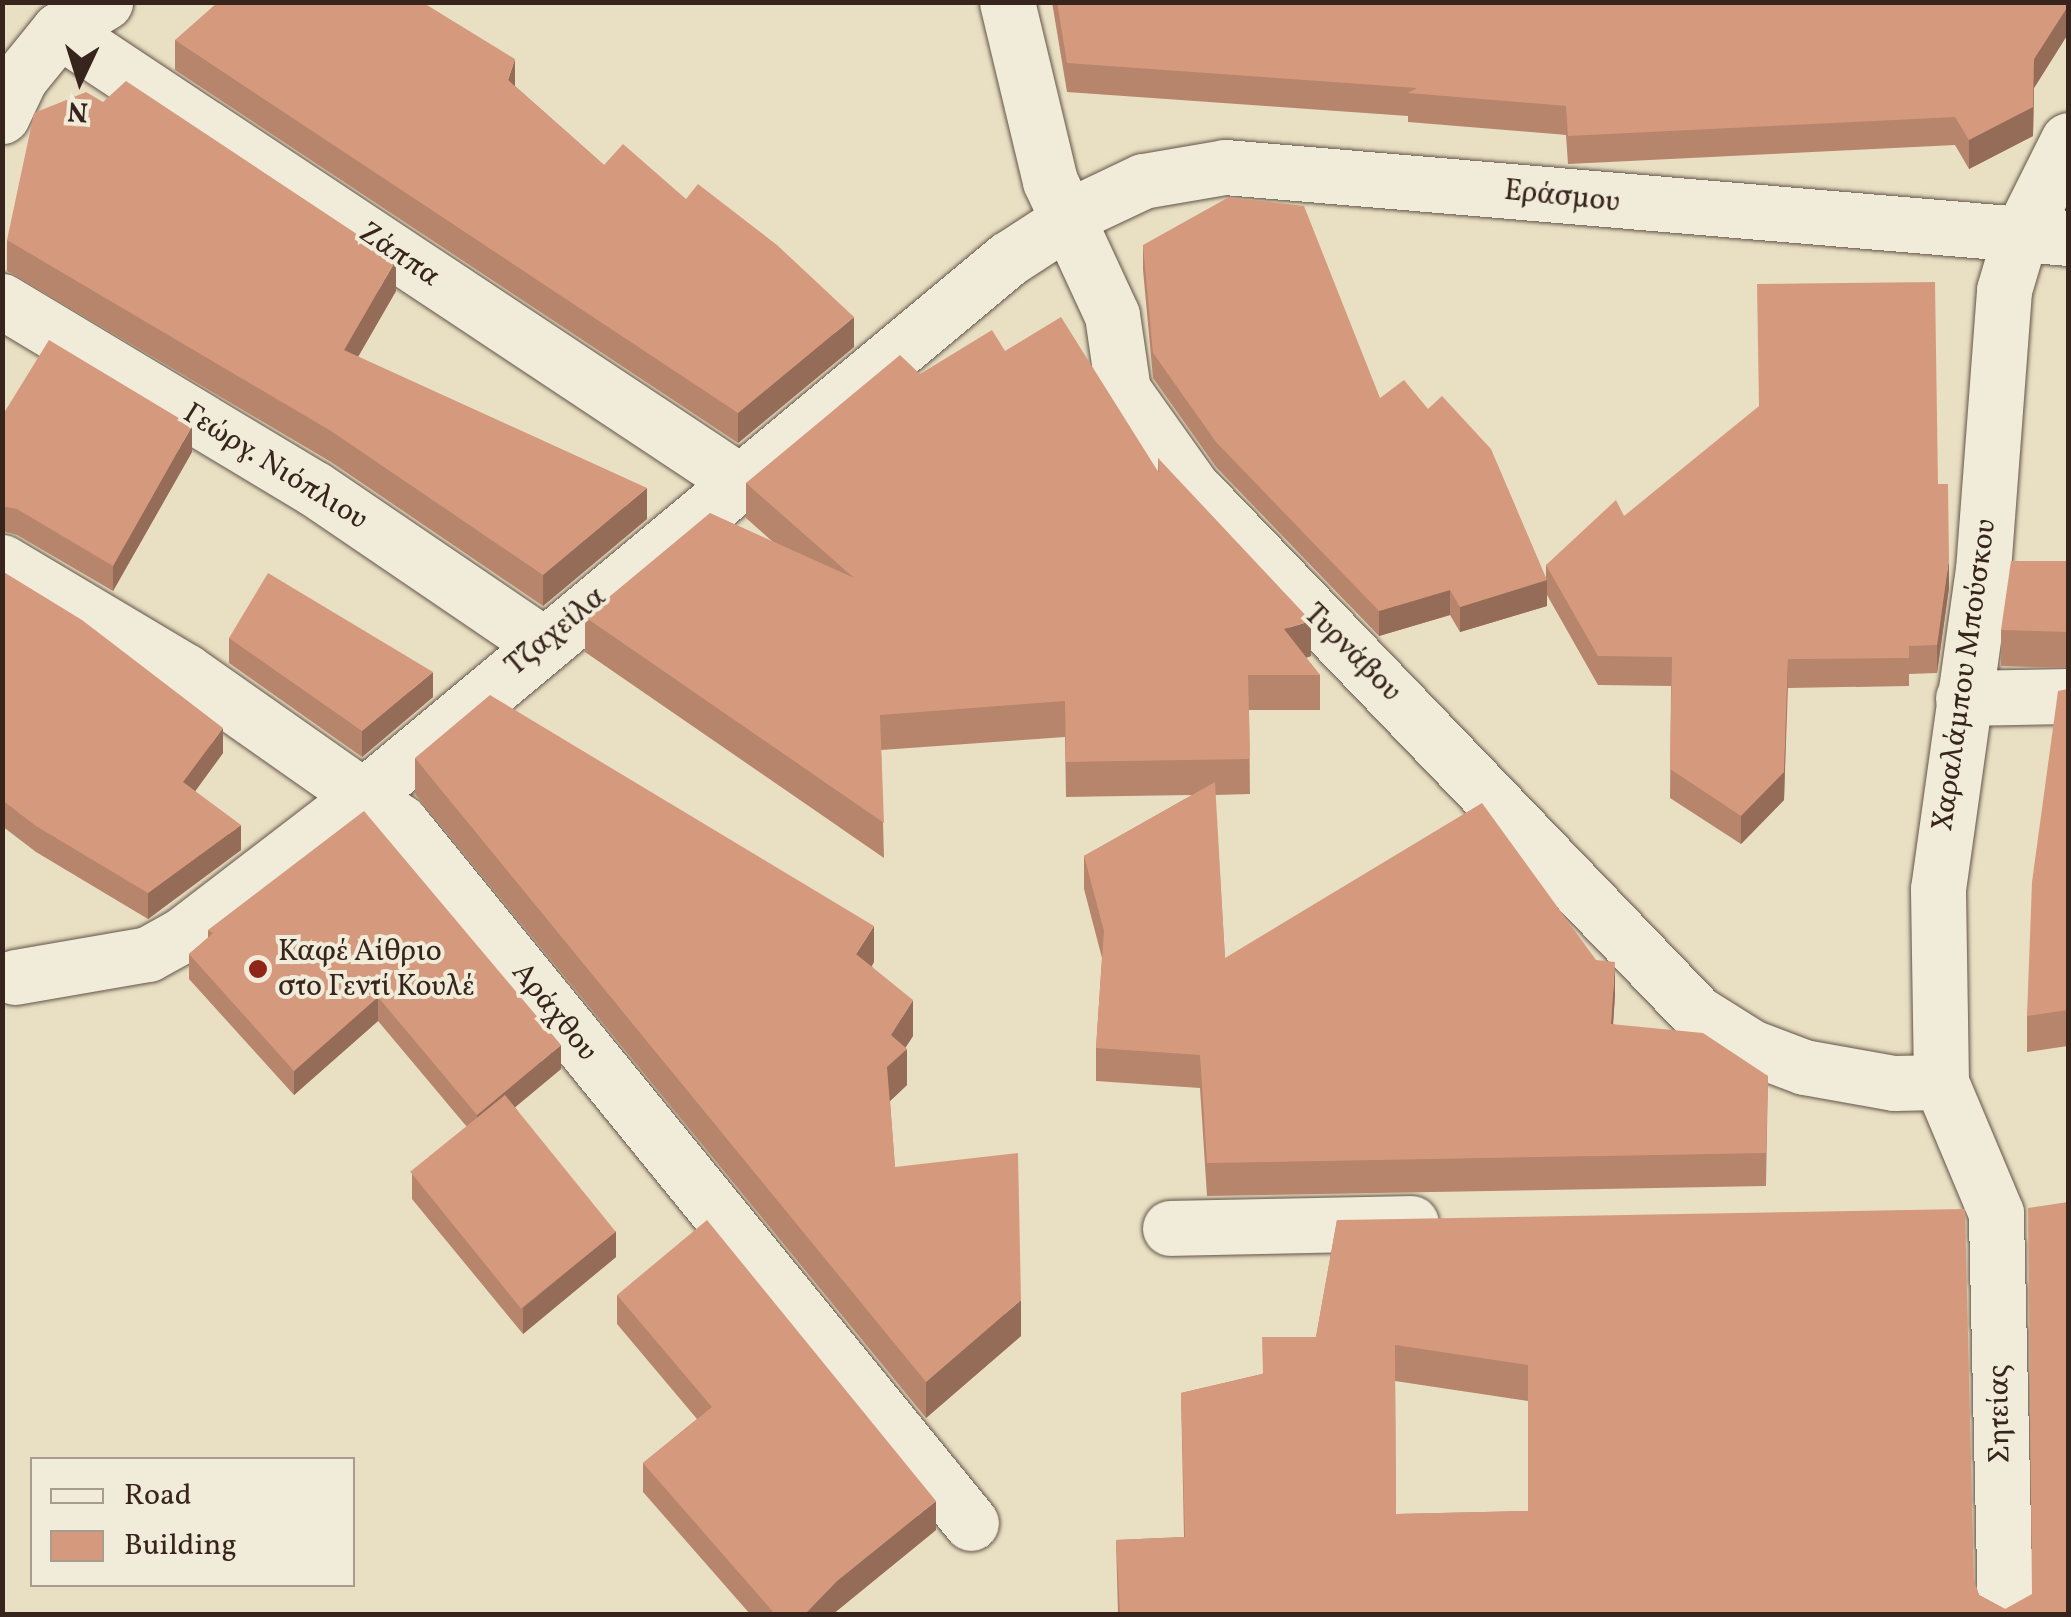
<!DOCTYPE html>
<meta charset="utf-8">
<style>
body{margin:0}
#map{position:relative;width:2071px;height:1617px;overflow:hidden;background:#e9e0c4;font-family:Vollkorn,serif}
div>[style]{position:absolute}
.roads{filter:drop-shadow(0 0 2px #645447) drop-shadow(0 0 2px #645447)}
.minor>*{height:55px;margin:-27.5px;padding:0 27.5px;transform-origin:27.5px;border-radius:27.5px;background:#f1ebd9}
.wall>*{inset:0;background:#b7846c}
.shaded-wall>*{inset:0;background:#956c58}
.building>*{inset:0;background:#d59a7e;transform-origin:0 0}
.dots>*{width:28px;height:28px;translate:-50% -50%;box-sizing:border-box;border:5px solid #f1ebd9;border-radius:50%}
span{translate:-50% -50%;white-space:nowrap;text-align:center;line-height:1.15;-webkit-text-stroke:8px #f1ebd9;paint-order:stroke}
.street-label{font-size:30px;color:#37251d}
.poi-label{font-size:30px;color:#37251d}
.left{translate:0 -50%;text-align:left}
.frame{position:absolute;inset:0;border:5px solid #37251d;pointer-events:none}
.legend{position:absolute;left:30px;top:1457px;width:325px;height:130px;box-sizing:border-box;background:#f1ebd9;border:2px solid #a79c8e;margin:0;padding:12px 18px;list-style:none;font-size:30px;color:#37251d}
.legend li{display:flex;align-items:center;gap:20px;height:50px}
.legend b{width:50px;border:2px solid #a79c8e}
.north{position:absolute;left:30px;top:30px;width:100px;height:100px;-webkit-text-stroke:8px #f1ebd9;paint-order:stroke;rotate:184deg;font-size:28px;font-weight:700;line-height:40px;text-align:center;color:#37251d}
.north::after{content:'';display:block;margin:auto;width:35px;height:45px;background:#37251d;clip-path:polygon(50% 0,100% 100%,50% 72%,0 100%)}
</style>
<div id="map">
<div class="roads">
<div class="minor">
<div style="left:1007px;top:2px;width:184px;rotate:76.5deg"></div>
<div style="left:1050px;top:181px;width:148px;rotate:65.2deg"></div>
<div style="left:1112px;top:315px;width:76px;rotate:81.7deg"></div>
<div style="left:1123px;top:390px;width:119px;rotate:54.6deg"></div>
<div style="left:1192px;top:487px;width:729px;rotate:46.17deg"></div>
<div style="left:1697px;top:1013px;width:64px;rotate:32.2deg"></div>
<div style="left:1751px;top:1047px;width:57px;rotate:20.7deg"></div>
<div style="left:1804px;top:1067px;width:91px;rotate:10.1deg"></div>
<div style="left:1894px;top:1083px;width:47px;rotate:-1.2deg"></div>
<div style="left:59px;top:30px;width:816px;rotate:33.55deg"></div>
<div style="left:2px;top:116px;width:42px;rotate:-64.7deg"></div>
<div style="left:20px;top:78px;width:62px;rotate:-50.9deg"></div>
<div style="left:59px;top:30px;width:54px;rotate:-31.3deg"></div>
<div style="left:2px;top:301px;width:365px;rotate:31deg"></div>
<div style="left:315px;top:489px;width:274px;rotate:34.2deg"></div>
<div style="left:2px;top:562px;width:213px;rotate:30.8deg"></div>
<div style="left:185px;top:671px;width:263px;rotate:35.1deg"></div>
<div style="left:400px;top:822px;width:904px;rotate:50.84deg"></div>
<div style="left:1963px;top:698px;width:105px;rotate:-1.1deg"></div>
<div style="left:15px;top:977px;width:135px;rotate:-9.8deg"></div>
<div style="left:148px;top:954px;width:38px;rotate:-29deg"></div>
<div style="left:181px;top:936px;width:233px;rotate:-37.5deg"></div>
<div style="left:366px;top:794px;width:836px;rotate:-39.81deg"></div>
<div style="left:1008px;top:259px;width:95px;rotate:-33deg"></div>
<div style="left:1088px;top:207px;width:61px;rotate:-25.3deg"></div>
<div style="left:1143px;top:181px;width:83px;rotate:-9.7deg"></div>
<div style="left:1225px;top:167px;width:846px;rotate:4.81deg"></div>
<div style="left:1170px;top:1228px;width:241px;rotate:-1.2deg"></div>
<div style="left:2005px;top:1614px;width:401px;rotate:-91.3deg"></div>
<div style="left:1996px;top:1213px;width:142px;rotate:-112.8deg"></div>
<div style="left:1941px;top:1082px;width:193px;rotate:-90.9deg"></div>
<div style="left:1938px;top:889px;width:322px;rotate:-82deg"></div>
<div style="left:1983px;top:570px;width:281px;rotate:-85.7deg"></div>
<div style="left:2004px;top:290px;width:56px;rotate:-73.5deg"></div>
<div style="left:2020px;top:236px;width:107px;rotate:-63.4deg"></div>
</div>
</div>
<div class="wall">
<div style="clip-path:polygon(1052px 2px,2068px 2px,2068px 34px,2034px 88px,2033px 136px,1969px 169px,1955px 145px,1568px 164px,1566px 135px,1408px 122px,1408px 116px,1067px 92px)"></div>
<div style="clip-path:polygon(175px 40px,515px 86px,604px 165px,854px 347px,738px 443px,175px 70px)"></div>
<div style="clip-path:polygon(7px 240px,396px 291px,358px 357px,647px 519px,543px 606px,331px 462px,7px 271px)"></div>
<div style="clip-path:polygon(1143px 245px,1546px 578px,1546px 565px,1624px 516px,1938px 484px,1949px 588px,1937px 673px,1909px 674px,1909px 686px,1788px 688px,1784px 800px,1741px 844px,1670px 798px,1671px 686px,1598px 685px,1547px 595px,1547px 606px,1460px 632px,1450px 615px,1379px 636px,1216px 467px,1153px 378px,1143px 270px)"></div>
<div style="clip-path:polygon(1005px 351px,1158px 472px,1158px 458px,1311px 656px,1306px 658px,1320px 675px,1320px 710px,1249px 710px,1250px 794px,1215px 795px,1225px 958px,1615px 995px,1613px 1024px,1768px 1076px,1766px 1186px,1207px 1196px,1200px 1088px,1096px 1081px,1096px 1048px,1102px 958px,1084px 889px,1084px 856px,1192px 795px,1066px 797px,1065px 737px,881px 750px,884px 858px,585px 652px,585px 617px,773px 542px,746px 518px,746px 483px,920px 374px)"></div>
<div style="clip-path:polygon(2px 416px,192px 452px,113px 591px,17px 535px,2px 531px)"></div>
<div style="clip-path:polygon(2068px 561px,2068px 668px,2001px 666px,2001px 630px)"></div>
<div style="clip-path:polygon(2px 571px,223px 753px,195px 791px,241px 850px,148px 919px,36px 852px,2px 826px)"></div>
<div style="clip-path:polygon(229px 638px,433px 697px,362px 757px,229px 663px)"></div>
<div style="clip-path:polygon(2068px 689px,2068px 1046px,2027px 1052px,2027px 1016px)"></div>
<div style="clip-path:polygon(415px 758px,874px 962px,872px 966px,913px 1036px,905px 1048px,907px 1085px,890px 1101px,895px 1167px,1021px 1336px,926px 1418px,415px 794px)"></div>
<div style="clip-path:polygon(208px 930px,561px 1069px,515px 1107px,616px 1257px,523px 1334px,412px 1199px,412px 1174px,467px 1127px,378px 1021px,294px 1095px,189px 979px,189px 954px,208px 938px)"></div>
<div style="clip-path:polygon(evenodd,1337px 1220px,1974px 1580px,1979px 1595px,2005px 1609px,2068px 1614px,1118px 1614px,1116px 1540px,1184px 1537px,1181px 1393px,1262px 1374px,1316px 1337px,1337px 1220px,1395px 1381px,1528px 1401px,1528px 1511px,1396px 1514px,1395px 1381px)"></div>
<div style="clip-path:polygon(617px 1295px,936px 1530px,833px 1614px,750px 1614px,643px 1492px,643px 1463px,697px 1419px,617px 1324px)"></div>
</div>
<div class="shaded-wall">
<div style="clip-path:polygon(2068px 6px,2068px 34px,2034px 88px,2033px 136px,1969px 169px,1969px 140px,2034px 59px)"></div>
<div style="clip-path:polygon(515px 59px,515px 89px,508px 80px)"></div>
<div style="clip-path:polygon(396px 260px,396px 291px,344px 381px,344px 350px)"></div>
<div style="clip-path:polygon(854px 317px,854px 347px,738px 443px,738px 413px)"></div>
<div style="clip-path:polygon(192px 426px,192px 452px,113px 591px,113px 566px)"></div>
<div style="clip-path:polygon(647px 488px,647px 519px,543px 606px,543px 575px)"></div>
<div style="clip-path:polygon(1949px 559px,1949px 588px,1937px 673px,1937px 645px)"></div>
<div style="clip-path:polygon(1547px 580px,1547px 606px,1460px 632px,1460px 607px)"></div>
<div style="clip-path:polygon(1450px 590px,1450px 615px,1379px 636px,1379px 611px)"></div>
<div style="clip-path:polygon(1311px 621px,1311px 656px,1284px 665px,1284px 629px)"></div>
<div style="clip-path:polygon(1788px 659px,1784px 800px,1741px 844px,1741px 816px)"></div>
<div style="clip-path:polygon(433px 672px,433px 697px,362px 757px,362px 731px)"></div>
<div style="clip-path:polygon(223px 728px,223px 753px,183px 808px,183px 782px)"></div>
<div style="clip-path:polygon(241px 825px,241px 850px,148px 919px,148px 893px)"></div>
<div style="clip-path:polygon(874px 926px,874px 962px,856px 990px,856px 954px)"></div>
<div style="clip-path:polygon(1615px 962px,1615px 995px,1611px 1056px,1611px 1024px)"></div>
<div style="clip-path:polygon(378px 997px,378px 1021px,294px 1095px,294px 1071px)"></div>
<div style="clip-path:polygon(913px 1000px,913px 1036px,902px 1053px,907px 1049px,907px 1085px,887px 1104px,887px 1067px,891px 1035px)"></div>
<div style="clip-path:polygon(561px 1045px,561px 1069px,477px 1139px,477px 1115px)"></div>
<div style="clip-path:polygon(616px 1231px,616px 1257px,523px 1334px,523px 1308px)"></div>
<div style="clip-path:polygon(1021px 1300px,1021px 1336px,926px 1418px,926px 1382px)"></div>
<div style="clip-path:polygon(936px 1501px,936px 1530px,833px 1614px,805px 1614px,837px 1581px)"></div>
</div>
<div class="building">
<div style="clip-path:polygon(218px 2px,422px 2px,515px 59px,508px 80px,604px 165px,623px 144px,686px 199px,698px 184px,777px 245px,854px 317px,738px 413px,175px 40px)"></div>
<div style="clip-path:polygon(1057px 2px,2068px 2px,2068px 6px,2034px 59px,2033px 107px,1969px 140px,1955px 117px,1568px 136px,1566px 106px,1408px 93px,1417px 88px,1067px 63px)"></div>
<div style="clip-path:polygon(126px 81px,396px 260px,344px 350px,647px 488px,543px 575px,331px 431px,7px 240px,34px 113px,86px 92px,103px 102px)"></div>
<div style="clip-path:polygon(1229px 197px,1304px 206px,1380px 398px,1404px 380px,1428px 409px,1442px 396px,1491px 449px,1547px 580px,1460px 607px,1450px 590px,1379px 611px,1216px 442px,1153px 353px,1143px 245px)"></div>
<div style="clip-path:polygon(1935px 282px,1938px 484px,1948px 484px,1949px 559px,1937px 645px,1909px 646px,1909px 658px,1788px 659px,1784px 772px,1741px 816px,1670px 769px,1672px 657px,1598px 656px,1546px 565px,1616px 500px,1624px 516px,1759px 406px,1757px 284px)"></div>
<div style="clip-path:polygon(1061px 317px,1159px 473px,1158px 458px,1311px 621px,1284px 629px,1320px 675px,1248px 675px,1250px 759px,1066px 762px,1065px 701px,880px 715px,884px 823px,585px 617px,710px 513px,854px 578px,746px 483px,900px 355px,920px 374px,992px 330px,1005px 351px)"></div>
<div style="clip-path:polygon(49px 340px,192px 426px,113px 566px,17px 509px,2px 506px,2px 416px)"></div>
<div style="clip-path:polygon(2011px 561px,2068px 561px,2068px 632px,2001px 630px)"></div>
<div style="clip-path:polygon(2px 571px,82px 620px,223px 728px,183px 782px,241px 825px,148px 893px,36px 826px,2px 800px)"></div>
<div style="clip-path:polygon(268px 573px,433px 672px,362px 731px,229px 638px)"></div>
<div style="clip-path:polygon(2068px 689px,2068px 1010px,2027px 1016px,2032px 882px,2058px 691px)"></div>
<div style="clip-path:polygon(490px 695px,874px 926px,856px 954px,913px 1000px,891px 1035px,907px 1049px,887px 1067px,895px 1167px,1018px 1153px,1021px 1300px,926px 1382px,415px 758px)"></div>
<div style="clip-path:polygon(1215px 782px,1225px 958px,1482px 803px,1596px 960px,1615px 962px,1611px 1024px,1703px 1033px,1768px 1076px,1766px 1153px,1207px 1163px,1200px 1055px,1096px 1048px,1104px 931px,1084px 856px)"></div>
<div style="clip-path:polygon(364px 811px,561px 1045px,477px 1115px,378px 997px,294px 1071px,189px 954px,213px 933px,208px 930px)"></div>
<div style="left:505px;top:1095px;width:176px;height:122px;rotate:51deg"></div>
<div style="clip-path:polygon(evenodd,2068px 1202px,2068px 1614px,1120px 1614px,1116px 1540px,1185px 1537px,1181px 1393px,1263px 1374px,1262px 1337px,1316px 1337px,1337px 1220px,1965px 1209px,1974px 1580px,1979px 1595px,2005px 1609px,2032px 1594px,2028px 1208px,2068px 1202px,1395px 1345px,1528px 1365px,1528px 1511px,1396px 1514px,1395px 1345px)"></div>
<div style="clip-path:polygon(707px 1220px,936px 1501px,837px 1581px,805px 1614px,775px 1614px,643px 1463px,712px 1407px,617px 1295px)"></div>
</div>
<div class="dots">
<div style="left:258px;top:969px;background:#8f2418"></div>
</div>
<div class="street-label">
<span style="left:1562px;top:197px;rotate:6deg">Εράσμου</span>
<span style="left:399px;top:255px;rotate:34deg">Ζάππα</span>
<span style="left:275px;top:467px;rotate:32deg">Γεώργ. Νιόπλιου</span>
<span style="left:556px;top:632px;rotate:-40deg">Τζαχείλα</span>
<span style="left:1352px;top:653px;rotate:45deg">Τυρνάβου</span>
<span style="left:1965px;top:675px;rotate:-82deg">Χαραλάμπου Μπούσκου</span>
<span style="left:554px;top:1012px;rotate:51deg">Αράχθου</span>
<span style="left:2000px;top:1414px;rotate:-91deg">Σητείας</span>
</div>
<div class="poi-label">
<span class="left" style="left:278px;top:969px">Καφέ Αίθριο<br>στο Γεντί Κουλέ</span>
</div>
<div class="frame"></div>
<ul class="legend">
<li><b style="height:12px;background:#f1ebd9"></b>Road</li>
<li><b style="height:28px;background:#d59a7e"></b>Building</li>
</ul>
<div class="north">N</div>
</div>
